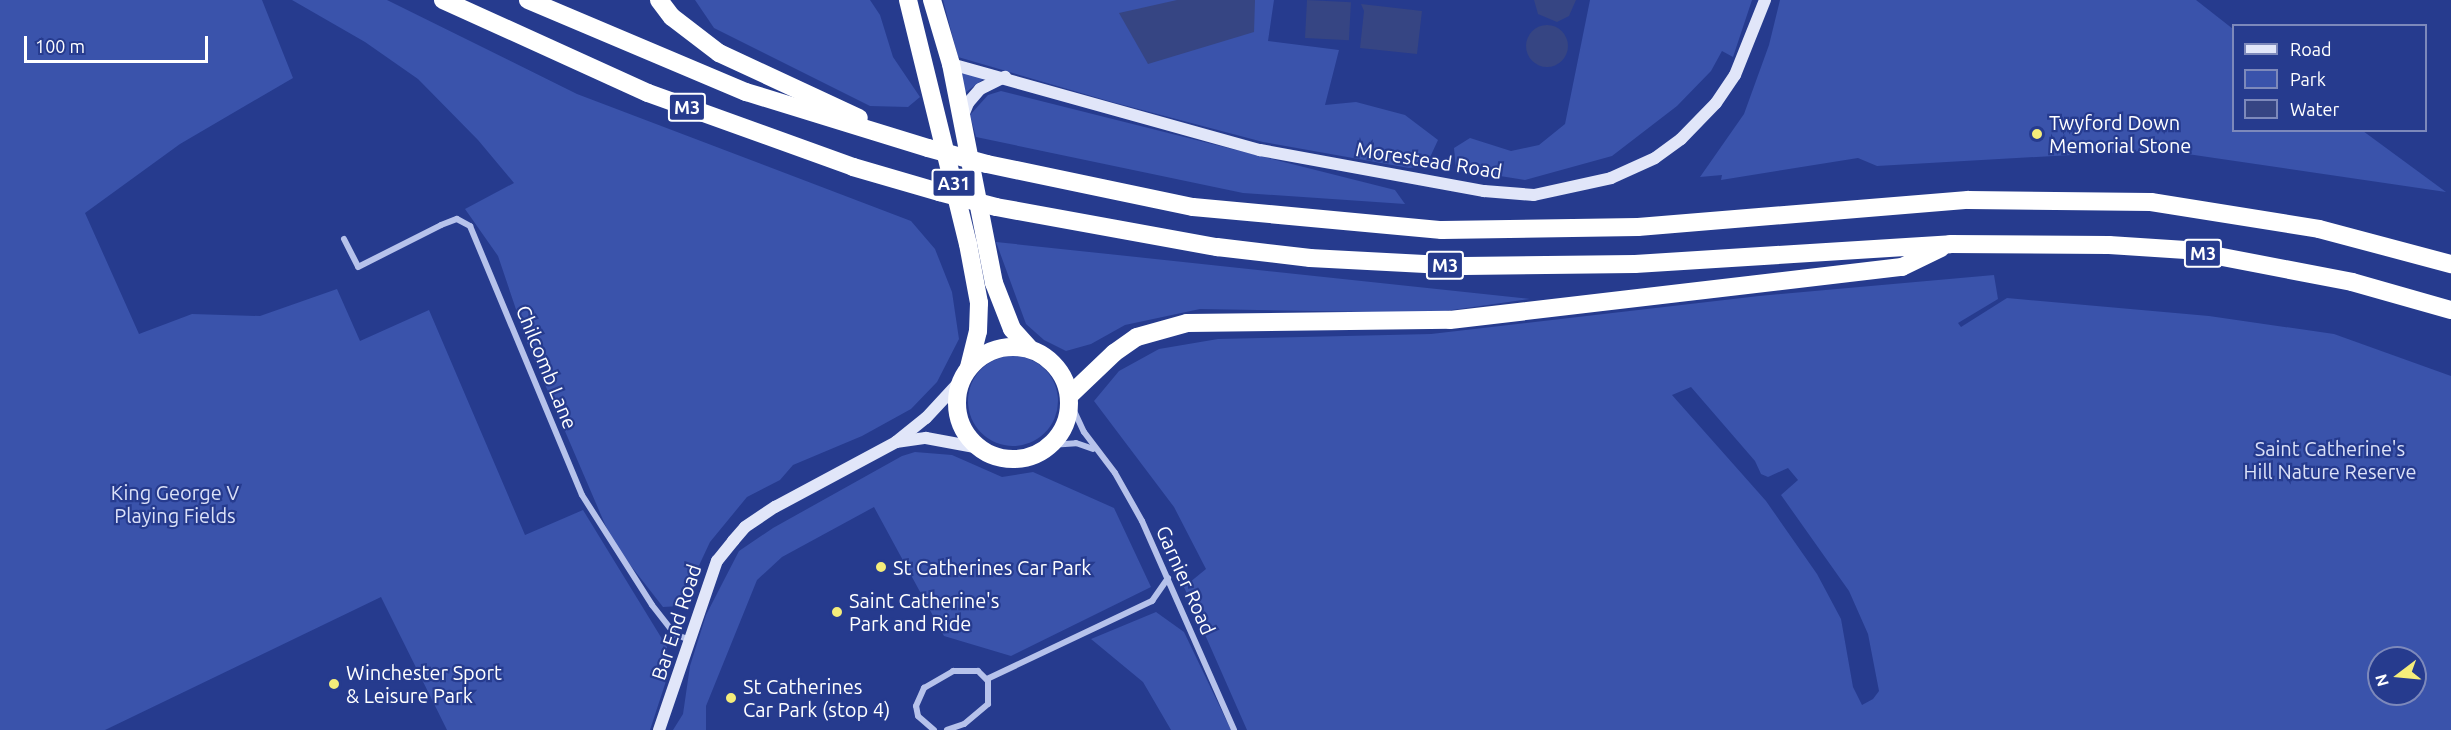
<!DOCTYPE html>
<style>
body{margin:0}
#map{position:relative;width:2451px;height:730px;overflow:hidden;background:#263b8e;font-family:Ubuntu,sans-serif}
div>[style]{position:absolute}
.green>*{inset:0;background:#3a53ab}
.round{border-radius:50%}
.water>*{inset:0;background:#364583;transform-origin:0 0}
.street>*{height:6px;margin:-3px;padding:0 3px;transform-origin:3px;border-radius:3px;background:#b6c2eb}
.secondary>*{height:12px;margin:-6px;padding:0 6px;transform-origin:6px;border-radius:6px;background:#e1e6f9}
.highway>*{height:18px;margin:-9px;padding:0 9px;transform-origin:9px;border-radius:9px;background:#fff}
.highway>.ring{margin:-9px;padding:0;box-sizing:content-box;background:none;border:18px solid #fff;border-radius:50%}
.highway-bridge>*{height:18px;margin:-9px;padding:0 9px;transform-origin:9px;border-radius:9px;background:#fff}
.dots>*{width:16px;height:16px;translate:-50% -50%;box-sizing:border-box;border:3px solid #263b8e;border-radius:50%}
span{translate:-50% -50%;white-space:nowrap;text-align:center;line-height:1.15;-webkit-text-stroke:4.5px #263b8e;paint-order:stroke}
.shield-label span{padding:2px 4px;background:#263b8e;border:2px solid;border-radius:4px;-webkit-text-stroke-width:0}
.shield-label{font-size:18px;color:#fff;font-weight:700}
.poi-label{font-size:20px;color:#fff}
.left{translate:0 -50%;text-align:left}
.street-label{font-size:20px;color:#fff}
.park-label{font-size:20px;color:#dbe1f8}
.legend{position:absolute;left:2232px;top:24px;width:195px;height:108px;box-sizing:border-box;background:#263b8e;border:2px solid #7d89bb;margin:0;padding:8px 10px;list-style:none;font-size:18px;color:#fff}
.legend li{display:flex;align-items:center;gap:12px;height:30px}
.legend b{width:30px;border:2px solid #7d89bb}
.north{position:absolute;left:2367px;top:646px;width:60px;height:60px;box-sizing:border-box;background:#263b8e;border:2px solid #7d89bb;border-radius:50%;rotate:254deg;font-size:16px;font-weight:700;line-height:24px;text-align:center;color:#fff}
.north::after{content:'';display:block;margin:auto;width:21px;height:27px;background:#f5ed7a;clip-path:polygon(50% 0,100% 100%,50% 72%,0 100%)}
.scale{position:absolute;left:24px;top:36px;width:184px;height:27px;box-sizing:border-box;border:3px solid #fff;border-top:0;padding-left:8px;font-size:18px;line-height:21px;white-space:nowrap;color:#fff;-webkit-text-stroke:4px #263b8e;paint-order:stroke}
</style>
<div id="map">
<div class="green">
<div style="clip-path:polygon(0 0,262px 0,293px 78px,180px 144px,85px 213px,139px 334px,192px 314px,260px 316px,337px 289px,360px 341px,429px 310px,525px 535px,583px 510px,667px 647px,668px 675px,650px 730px,447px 730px,381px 597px,105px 730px,0 730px)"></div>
<div style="clip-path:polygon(292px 0,387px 0,577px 94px,911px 221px,935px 249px,952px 292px,959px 339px,937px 382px,911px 409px,862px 436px,793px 465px,780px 480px,747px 497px,710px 542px,680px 606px,663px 607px,613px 543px,528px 345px,498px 256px,465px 209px,514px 183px,478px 140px,418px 79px,365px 42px)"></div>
<div style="clip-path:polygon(695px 0,870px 0,880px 15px,893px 57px,920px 97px,908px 107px,870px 106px,714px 28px)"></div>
<div style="clip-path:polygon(943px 0,1274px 0,1268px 41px,1339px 50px,1325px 105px,1356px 102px,1405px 115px,1438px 140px,1426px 166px,1409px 168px,1263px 142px,1112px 102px,958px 57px)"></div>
<div style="clip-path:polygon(1590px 0,1752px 0,1733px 57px,1722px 51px,1711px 71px,1677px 106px,1612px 156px,1525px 180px,1456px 169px,1454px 148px,1470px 138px,1511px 151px,1539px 145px,1565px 124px)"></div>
<div style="clip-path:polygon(1780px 0,2196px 0,2233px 29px,2234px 130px,2363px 131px,2446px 192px,2160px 150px,1877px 166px,1858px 158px,1721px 180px,1722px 175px,1700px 177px,1744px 114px,1769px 45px)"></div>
<div style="clip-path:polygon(959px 71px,986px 77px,965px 93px)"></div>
<div style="clip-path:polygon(1001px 91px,1395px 190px,1405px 204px,1243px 193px,976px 137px,970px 115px,988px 95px)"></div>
<div style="clip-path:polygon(996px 242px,1530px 299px,1431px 313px,1200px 309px,1125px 325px,1091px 344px,1066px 351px,1044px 340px,1026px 324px)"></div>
<div style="clip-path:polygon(evenodd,1994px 275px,1998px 299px,1958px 323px,1961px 327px,2007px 298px,2209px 316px,2334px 334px,2451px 376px,2451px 730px,1247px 730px,1184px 587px,1206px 569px,1174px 507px,1094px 401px,1119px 371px,1159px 349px,1218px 339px,1431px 334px,1759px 296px,1994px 275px,1691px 387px,1755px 461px,1761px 474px,1768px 477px,1788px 468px,1798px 480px,1781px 495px,1849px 591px,1868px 634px,1879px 691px,1873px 699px,1862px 705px,1853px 687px,1841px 619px,1817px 574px,1766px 501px,1672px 395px,1691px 387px,1994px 275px,2379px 658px,2415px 658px,2415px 694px,2379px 694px,2379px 658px)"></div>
<div class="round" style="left:968px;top:356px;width:90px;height:90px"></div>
<div style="clip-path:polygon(915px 452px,952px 455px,1002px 477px,1033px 472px,1114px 508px,1151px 587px,1011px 656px,944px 636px,874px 507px,782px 557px,757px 580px,706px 706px,706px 730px,673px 730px,683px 714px,690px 666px,706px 615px,739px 551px,773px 528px,902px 456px)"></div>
<div style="clip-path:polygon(1156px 612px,1184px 632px,1231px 730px,1171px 730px,1143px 682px,1091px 639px)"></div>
</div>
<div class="water">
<div style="clip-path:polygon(1177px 0,1255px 0,1254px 32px,1148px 64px,1119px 13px)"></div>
<div style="left:1307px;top:0;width:44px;height:38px;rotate:3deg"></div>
<div style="clip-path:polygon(1534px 0,1576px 0,1569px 16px,1557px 22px,1538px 14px)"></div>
<div style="clip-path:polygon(1361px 4px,1422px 11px,1417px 54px,1360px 48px,1364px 11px)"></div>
<div class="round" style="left:1526px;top:25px;width:42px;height:42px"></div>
</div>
<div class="street">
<div style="left:344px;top:239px;width:31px;rotate:63deg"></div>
<div style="left:358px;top:267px;width:93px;rotate:-26.8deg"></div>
<div style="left:441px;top:225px;width:17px;rotate:-21deg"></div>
<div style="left:457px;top:219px;width:15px;rotate:28deg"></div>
<div style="left:470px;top:226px;width:291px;rotate:67.4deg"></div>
<div style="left:582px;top:495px;width:130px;rotate:57.5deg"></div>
<div style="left:652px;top:605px;width:37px;rotate:52deg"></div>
<div style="left:675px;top:634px;width:15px;rotate:23deg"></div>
<div style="left:1069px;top:400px;width:35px;rotate:65deg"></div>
<div style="left:1084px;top:432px;width:51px;rotate:52.9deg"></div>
<div style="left:1115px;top:473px;width:55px;rotate:60.6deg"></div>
<div style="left:1142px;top:521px;width:228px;rotate:66.2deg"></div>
<div style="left:1050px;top:445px;width:26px;rotate:-4deg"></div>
<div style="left:1076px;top:443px;width:18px;rotate:19deg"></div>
<div style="left:987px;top:679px;width:183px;rotate:-25.3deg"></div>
<div style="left:1152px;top:601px;width:28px;rotate:-55deg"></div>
<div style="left:934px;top:730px;width:21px;rotate:-139deg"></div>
<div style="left:918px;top:716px;width:10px;rotate:-101deg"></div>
<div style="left:916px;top:706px;width:20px;rotate:-66deg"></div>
<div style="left:924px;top:688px;width:34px;rotate:-30deg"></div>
<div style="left:953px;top:671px;width:25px"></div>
<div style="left:978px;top:671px;width:14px;rotate:45deg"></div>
<div style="left:988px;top:681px;width:23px;rotate:90deg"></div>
<div style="left:988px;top:704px;width:31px;rotate:140deg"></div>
<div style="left:964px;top:724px;width:18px;rotate:161deg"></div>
</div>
<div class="secondary">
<div style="left:951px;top:64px;width:321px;rotate:15.6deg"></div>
<div style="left:1260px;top:150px;width:228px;rotate:10.4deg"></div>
<div style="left:1484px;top:191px;width:50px;rotate:4.6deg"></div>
<div style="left:1534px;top:195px;width:79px;rotate:-12.4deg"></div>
<div style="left:1611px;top:178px;width:48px;rotate:-24.4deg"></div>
<div style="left:1655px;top:158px;width:32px;rotate:-36deg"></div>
<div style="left:1681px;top:139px;width:50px;rotate:-45.8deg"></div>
<div style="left:1716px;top:103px;width:34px;rotate:-56deg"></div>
<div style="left:1735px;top:75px;width:81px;rotate:-68.2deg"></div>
<div style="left:962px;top:118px;width:16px;rotate:-68deg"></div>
<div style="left:968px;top:103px;width:18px;rotate:-49deg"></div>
<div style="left:980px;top:89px;width:28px;rotate:-26deg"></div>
<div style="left:896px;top:442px;width:30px;rotate:-8deg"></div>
<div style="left:926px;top:438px;width:55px;rotate:10.5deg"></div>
<div style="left:659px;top:730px;width:179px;rotate:-71.1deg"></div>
<div style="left:717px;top:561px;width:26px;rotate:-51deg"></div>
<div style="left:733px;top:541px;width:18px;rotate:-49deg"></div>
<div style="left:745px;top:527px;width:36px;rotate:-34deg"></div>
<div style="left:775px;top:507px;width:137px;rotate:-28.2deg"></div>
<div style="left:896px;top:442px;width:38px;rotate:-39deg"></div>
<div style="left:926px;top:418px;width:54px;rotate:-47.2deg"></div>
</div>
<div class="highway">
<div style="left:443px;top:0;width:225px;rotate:24.4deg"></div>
<div style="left:648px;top:93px;width:218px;rotate:19.8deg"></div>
<div style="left:853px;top:167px;width:90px;rotate:16.2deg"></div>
<div style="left:528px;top:0;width:237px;rotate:22.9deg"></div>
<div style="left:746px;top:92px;width:190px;rotate:17.1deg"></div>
<div style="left:659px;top:0;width:21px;rotate:53deg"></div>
<div style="left:672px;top:17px;width:59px;rotate:37.5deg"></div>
<div style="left:719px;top:53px;width:154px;rotate:24.9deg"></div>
<div style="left:908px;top:0;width:251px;rotate:76.2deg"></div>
<div style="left:968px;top:244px;width:60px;rotate:79.4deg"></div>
<div style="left:979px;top:303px;width:28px;rotate:92deg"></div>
<div style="left:978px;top:331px;width:38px;rotate:104deg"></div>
<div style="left:932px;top:0;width:67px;rotate:73.5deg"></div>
<div style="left:951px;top:64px;width:223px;rotate:78.9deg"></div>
<div style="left:994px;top:283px;width:49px;rotate:68.6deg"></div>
<div style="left:1012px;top:329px;width:27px;rotate:48deg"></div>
<div style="left:987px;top:164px;width:210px;rotate:11.8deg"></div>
<div style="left:1193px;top:207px;width:250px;rotate:5.3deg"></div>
<div style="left:1442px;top:230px;width:196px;rotate:-0.9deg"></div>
<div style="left:1638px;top:227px;width:331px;rotate:-4.7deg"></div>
<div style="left:1968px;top:200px;width:183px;rotate:0.6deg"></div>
<div style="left:2151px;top:202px;width:170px;rotate:9.1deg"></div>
<div style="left:2319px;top:229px;width:137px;rotate:14.9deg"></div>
<div style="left:996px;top:207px;width:225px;rotate:10.3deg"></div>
<div style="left:1217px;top:247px;width:94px;rotate:6.7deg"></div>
<div style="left:1310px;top:258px;width:154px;rotate:3deg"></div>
<div style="left:1464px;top:266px;width:171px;rotate:-0.7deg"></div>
<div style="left:1635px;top:264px;width:316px;rotate:-3.6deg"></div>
<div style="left:1950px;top:244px;width:159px;rotate:0.4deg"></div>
<div style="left:2109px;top:245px;width:77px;rotate:3.7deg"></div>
<div style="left:2186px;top:250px;width:169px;rotate:10.9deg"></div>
<div style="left:2352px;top:282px;width:103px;rotate:15.8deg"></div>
<div class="ring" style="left:957px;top:347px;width:94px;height:94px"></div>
<div style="left:1069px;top:396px;width:62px;rotate:-43.7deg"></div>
<div style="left:1114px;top:353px;width:28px;rotate:-35deg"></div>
<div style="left:1137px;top:337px;width:52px;rotate:-15.6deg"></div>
<div style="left:1187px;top:323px;width:263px;rotate:-0.7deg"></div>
<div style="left:1450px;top:320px;width:455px;rotate:-6.7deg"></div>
<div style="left:1902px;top:267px;width:43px;rotate:-26deg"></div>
</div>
<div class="highway-bridge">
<div style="left:928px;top:148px;width:61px;rotate:15.2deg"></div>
<div style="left:939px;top:192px;width:59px;rotate:14.7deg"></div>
</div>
<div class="dots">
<div style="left:2037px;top:134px;background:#f5ed7a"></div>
<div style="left:881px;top:567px;background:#f5ed7a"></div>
<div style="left:837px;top:612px;background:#f5ed7a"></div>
<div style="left:334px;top:684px;background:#f5ed7a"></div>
<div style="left:731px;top:698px;background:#f5ed7a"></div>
</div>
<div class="shield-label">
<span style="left:687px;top:107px">M3</span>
<span style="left:954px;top:183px">A31</span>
<span style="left:2203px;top:253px">M3</span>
<span style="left:1445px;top:265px">M3</span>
</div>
<div class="poi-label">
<span class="left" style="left:2049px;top:134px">Twyford Down<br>Memorial Stone</span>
<span class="left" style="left:893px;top:567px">St Catherines Car Park</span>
<span class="left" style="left:849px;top:612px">Saint Catherine's<br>Park and Ride</span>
<span class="left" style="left:346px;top:684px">Winchester Sport<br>&amp; Leisure Park</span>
<span class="left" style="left:743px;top:698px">St Catherines<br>Car Park (stop 4)</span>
</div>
<div class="street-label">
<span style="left:1429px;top:160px;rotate:9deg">Morestead Road</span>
<span style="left:547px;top:367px;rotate:68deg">Chilcomb Lane</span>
<span style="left:1186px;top:580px;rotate:66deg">Garnier Road</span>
<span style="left:676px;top:622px;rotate:-72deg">Bar End Road</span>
</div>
<div class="park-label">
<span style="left:2330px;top:460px">Saint Catherine's<br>Hill Nature Reserve</span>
<span style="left:175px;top:504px">King George V<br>Playing Fields</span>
</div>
<ul class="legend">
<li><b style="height:8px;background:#e1e6f9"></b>Road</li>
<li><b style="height:16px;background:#3a53ab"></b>Park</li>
<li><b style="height:16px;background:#364583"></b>Water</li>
</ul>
<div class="north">N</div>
<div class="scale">100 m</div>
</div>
